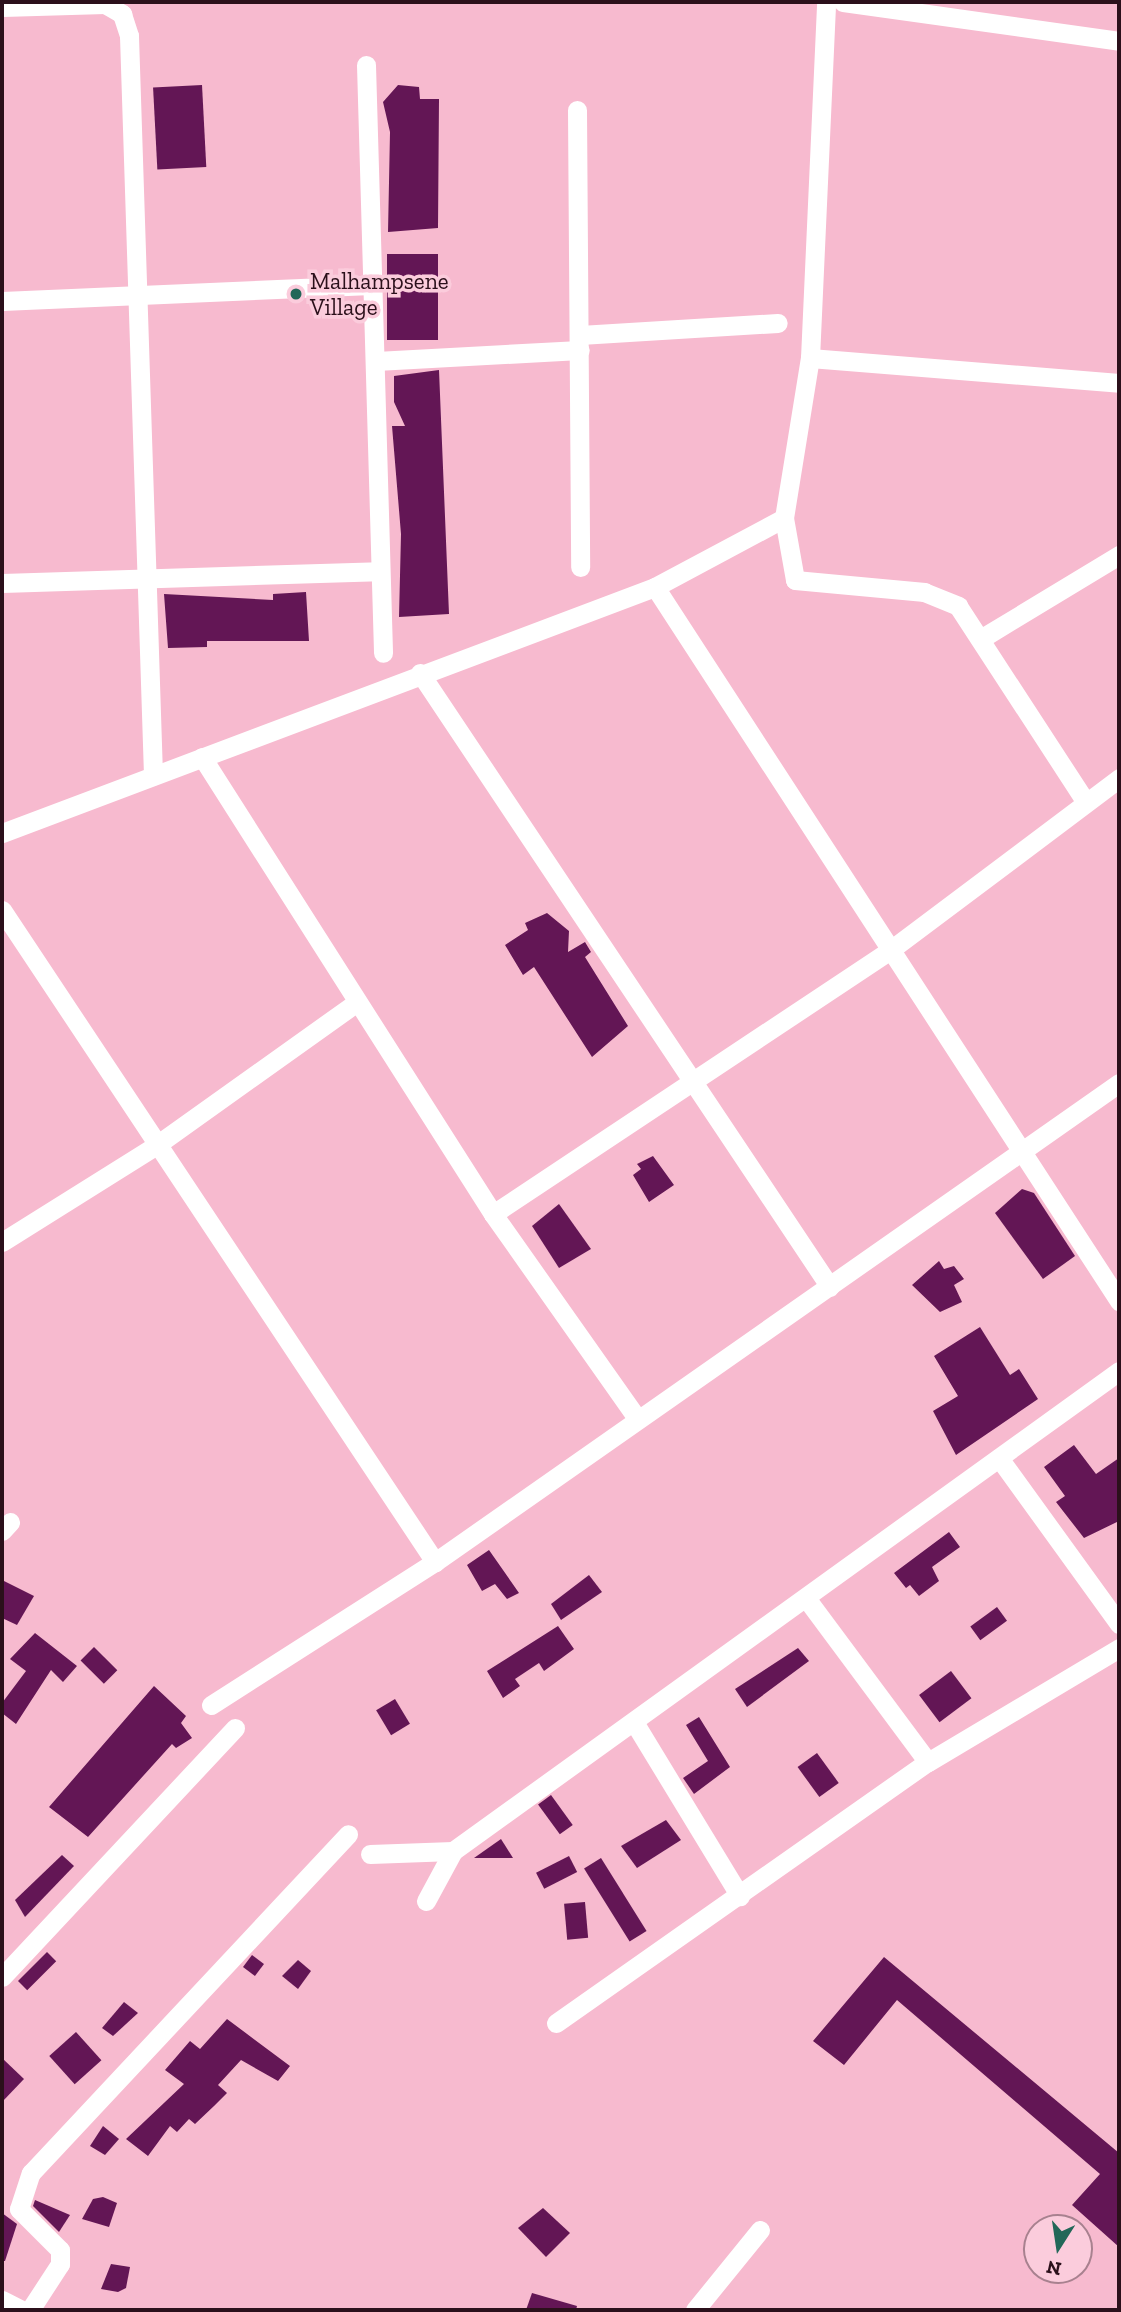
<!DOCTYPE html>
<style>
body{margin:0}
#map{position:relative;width:1121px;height:2312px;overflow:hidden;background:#f7bacf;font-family:"Zilla Slab",serif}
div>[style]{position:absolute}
.building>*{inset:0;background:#631655;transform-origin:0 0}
.street>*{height:19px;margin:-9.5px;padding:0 9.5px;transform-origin:9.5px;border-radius:9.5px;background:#fff}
.dots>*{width:19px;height:19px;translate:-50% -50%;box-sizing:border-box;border:4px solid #fbccdc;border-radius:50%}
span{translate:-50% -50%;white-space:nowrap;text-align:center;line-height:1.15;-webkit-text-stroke:7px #fbccdc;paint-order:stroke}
.poi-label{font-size:23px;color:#2b101b}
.left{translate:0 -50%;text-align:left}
.frame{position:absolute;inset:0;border:4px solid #2b101b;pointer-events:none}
.north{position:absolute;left:1023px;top:2214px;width:70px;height:70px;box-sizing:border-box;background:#fbccdc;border:2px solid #a8818f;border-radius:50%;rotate:192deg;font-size:19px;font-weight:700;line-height:28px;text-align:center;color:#2b101b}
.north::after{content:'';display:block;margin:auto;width:24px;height:32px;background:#226758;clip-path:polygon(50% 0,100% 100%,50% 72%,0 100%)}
</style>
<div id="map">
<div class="building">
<div style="left:202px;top:85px;width:82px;height:49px;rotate:87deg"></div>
<div style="clip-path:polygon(398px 85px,419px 87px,420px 99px,439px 99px,438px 228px,388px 232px,390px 132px,383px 102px)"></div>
<div style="left:387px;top:254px;width:51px;height:86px"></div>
<div style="clip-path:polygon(439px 370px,449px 614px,399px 617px,401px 534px,392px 426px,405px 426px,394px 402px,394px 376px)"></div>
<div style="clip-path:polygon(306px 592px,309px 641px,207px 641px,207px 647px,168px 648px,164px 594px,273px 600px,273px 594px)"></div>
<div style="clip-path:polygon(547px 913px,569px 931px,568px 952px,585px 942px,591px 952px,585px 957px,628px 1026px,592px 1057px,534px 967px,523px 975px,505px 945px,528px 930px,525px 923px)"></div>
<div style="clip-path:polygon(653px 1156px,674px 1185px,649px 1202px,633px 1175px,641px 1169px,637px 1164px)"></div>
<div style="clip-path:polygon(1022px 1189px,1034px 1193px,1075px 1256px,1043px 1279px,995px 1213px)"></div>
<div style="clip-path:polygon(559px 1204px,591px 1249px,559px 1268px,532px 1226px)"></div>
<div style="clip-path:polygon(939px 1261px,944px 1269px,954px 1266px,964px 1279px,954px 1285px,962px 1302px,940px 1312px,912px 1285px)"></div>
<div style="clip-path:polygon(980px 1327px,1010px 1375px,1019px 1369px,1038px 1399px,956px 1455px,933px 1411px,958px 1396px,934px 1356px)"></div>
<div style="clip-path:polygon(1074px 1445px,1096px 1474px,1119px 1458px,1119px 1521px,1084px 1538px,1056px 1502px,1065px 1496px,1044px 1467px)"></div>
<div style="clip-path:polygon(949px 1532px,960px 1547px,932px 1567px,939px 1581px,919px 1596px,910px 1585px,906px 1588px,894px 1573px)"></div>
<div style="clip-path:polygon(489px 1550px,519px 1593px,507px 1599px,495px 1584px,482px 1591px,467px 1565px)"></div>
<div style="clip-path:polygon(589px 1575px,602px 1592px,561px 1620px,551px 1604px)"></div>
<div style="clip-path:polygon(2px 1580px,34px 1596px,17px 1625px,2px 1618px)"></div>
<div style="left:997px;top:1607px;width:17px;height:33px;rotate:54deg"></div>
<div style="clip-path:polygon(558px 1626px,574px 1649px,544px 1671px,539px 1663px,515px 1679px,520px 1686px,503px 1698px,487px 1671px)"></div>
<div style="clip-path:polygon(35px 1633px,77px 1666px,63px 1682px,51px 1670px,16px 1724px,2px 1713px,2px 1703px,26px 1671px,10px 1659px)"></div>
<div style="left:94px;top:1647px;width:33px;height:19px;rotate:45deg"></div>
<div style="clip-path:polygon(798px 1648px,809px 1661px,747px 1707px,735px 1689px)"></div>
<div style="left:951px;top:1671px;width:34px;height:40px;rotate:53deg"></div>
<div style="clip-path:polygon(154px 1686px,186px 1716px,181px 1723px,192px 1738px,176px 1748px,172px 1744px,88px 1837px,49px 1807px)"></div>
<div style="left:395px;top:1699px;width:29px;height:22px;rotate:59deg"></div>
<div style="clip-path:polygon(699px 1717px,730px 1767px,694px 1794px,683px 1778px,708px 1761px,686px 1725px)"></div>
<div style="left:817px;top:1753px;width:37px;height:24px;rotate:54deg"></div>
<div style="left:551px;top:1795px;width:37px;height:16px;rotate:54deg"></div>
<div style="clip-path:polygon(666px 1820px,681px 1840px,637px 1868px,621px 1846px)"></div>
<div style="clip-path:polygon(501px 1839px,513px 1858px,474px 1858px)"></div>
<div style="clip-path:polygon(62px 1855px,74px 1866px,25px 1917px,15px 1900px)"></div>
<div style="left:569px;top:1856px;width:18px;height:37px;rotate:63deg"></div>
<div style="left:601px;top:1858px;width:86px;height:20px;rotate:58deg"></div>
<div style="left:585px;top:1902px;width:36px;height:21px;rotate:85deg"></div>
<div style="left:47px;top:1952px;width:13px;height:41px;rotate:45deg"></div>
<div style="left:252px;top:1955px;width:15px;height:15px;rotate:37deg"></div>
<div style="clip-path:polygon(884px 1957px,1119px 2153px,1119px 2247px,1072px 2205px,1100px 2174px,897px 2000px,844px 2065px,813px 2041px)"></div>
<div style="clip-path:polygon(298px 1960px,311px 1971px,298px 1989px,282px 1976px)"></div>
<div style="clip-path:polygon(124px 2002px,138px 2013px,113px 2036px,102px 2028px)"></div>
<div style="clip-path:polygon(227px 2019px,290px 2066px,278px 2081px,241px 2060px,218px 2085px,227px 2093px,214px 2106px,195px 2124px,189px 2119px,177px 2132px,170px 2126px,148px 2156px,126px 2139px,184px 2084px,165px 2070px,190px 2041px,200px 2049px)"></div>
<div style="left:76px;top:2032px;width:38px;height:36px;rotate:48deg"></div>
<div style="clip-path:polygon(2px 2058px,24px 2079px,2px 2102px)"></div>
<div style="clip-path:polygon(103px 2126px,119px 2139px,105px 2155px,90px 2146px)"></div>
<div style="clip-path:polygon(103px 2197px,117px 2203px,109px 2227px,82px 2219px,93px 2199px)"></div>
<div style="clip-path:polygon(35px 2200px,70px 2215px,59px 2232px,33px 2206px)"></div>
<div style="clip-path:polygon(543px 2208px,570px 2233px,546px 2257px,518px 2228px)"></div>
<div style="clip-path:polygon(2px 2213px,17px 2224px,5px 2261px,2px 2261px)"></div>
<div style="clip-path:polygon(111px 2264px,130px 2267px,126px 2288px,118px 2292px,101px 2289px)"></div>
<div style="clip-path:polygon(532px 2293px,577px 2306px,576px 2310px,526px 2310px)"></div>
</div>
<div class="street">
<div style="left:843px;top:2px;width:279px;rotate:8deg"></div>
<div style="left:2px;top:7px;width:103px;rotate:-1.7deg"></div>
<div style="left:105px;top:4px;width:20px;rotate:30deg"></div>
<div style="left:122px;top:14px;width:23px;rotate:72deg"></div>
<div style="left:129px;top:36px;width:740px;rotate:88.14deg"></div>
<div style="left:366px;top:65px;width:588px;rotate:88.34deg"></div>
<div style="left:577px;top:110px;width:457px;rotate:89.6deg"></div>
<div style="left:2px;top:301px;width:369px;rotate:-2.5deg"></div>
<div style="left:580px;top:335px;width:198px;rotate:-3.5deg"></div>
<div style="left:810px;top:358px;width:310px;rotate:4.6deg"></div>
<div style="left:376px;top:361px;width:204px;rotate:-3.1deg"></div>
<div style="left:784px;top:518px;width:63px;rotate:79.9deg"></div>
<div style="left:795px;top:580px;width:130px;rotate:5.3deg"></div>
<div style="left:924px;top:592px;width:37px;rotate:22deg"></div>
<div style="left:958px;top:606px;width:233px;rotate:56.9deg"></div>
<div style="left:2px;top:583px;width:376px;rotate:-1.8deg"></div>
<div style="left:655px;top:587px;width:852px;rotate:56.98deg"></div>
<div style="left:982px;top:638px;width:160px;rotate:-31.2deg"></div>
<div style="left:420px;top:673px;width:738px;rotate:56.27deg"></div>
<div style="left:202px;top:757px;width:542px;rotate:57.51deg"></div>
<div style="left:493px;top:1214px;width:248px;rotate:54.8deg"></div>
<div style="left:2px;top:833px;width:698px;rotate:-20.64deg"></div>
<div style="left:655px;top:587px;width:146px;rotate:-28.1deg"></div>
<div style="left:784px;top:518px;width:162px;rotate:-80.8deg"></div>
<div style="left:810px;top:358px;width:356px;rotate:-87.4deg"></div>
<div style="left:2px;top:910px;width:783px;rotate:56.41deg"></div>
<div style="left:493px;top:1214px;width:475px;rotate:-33.6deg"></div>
<div style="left:889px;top:951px;width:288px;rotate:-36.9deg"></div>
<div style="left:2px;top:1242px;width:184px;rotate:-32.1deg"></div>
<div style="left:158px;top:1144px;width:243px;rotate:-35.5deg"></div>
<div style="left:999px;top:1458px;width:205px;rotate:54.1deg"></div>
<div style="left:2px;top:1531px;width:12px;rotate:-48deg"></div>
<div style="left:806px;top:1598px;width:204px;rotate:53.4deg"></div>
<div style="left:211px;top:1705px;width:266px;rotate:-32.6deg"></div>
<div style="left:435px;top:1562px;width:835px;rotate:-35deg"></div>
<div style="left:634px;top:1722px;width:204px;rotate:58.7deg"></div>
<div style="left:370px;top:1854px;width:83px;rotate:-2.1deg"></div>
<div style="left:426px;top:1901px;width:57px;rotate:-61.6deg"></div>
<div style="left:453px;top:1851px;width:821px;rotate:-35.78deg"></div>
<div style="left:2px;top:1977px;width:341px;rotate:-46.9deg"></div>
<div style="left:556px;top:2023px;width:454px;rotate:-35.1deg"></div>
<div style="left:928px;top:1762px;width:222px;rotate:-30.8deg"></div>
<div style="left:2px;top:2300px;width:22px;rotate:27deg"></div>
<div style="left:30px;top:2310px;width:55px;rotate:-56.9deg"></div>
<div style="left:60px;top:2264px;width:14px;rotate:-90deg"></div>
<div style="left:60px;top:2250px;width:58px;rotate:-135deg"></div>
<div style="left:19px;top:2209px;width:38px;rotate:-72deg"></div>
<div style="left:31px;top:2173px;width:464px;rotate:-46.9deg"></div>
<div style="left:695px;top:2310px;width:103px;rotate:-50.9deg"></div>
</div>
<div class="dots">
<div style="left:296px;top:294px;background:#226758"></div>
</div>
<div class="poi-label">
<span class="left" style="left:310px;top:294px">Malhampsene<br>Village</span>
</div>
<div class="frame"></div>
<div class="north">N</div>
</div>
